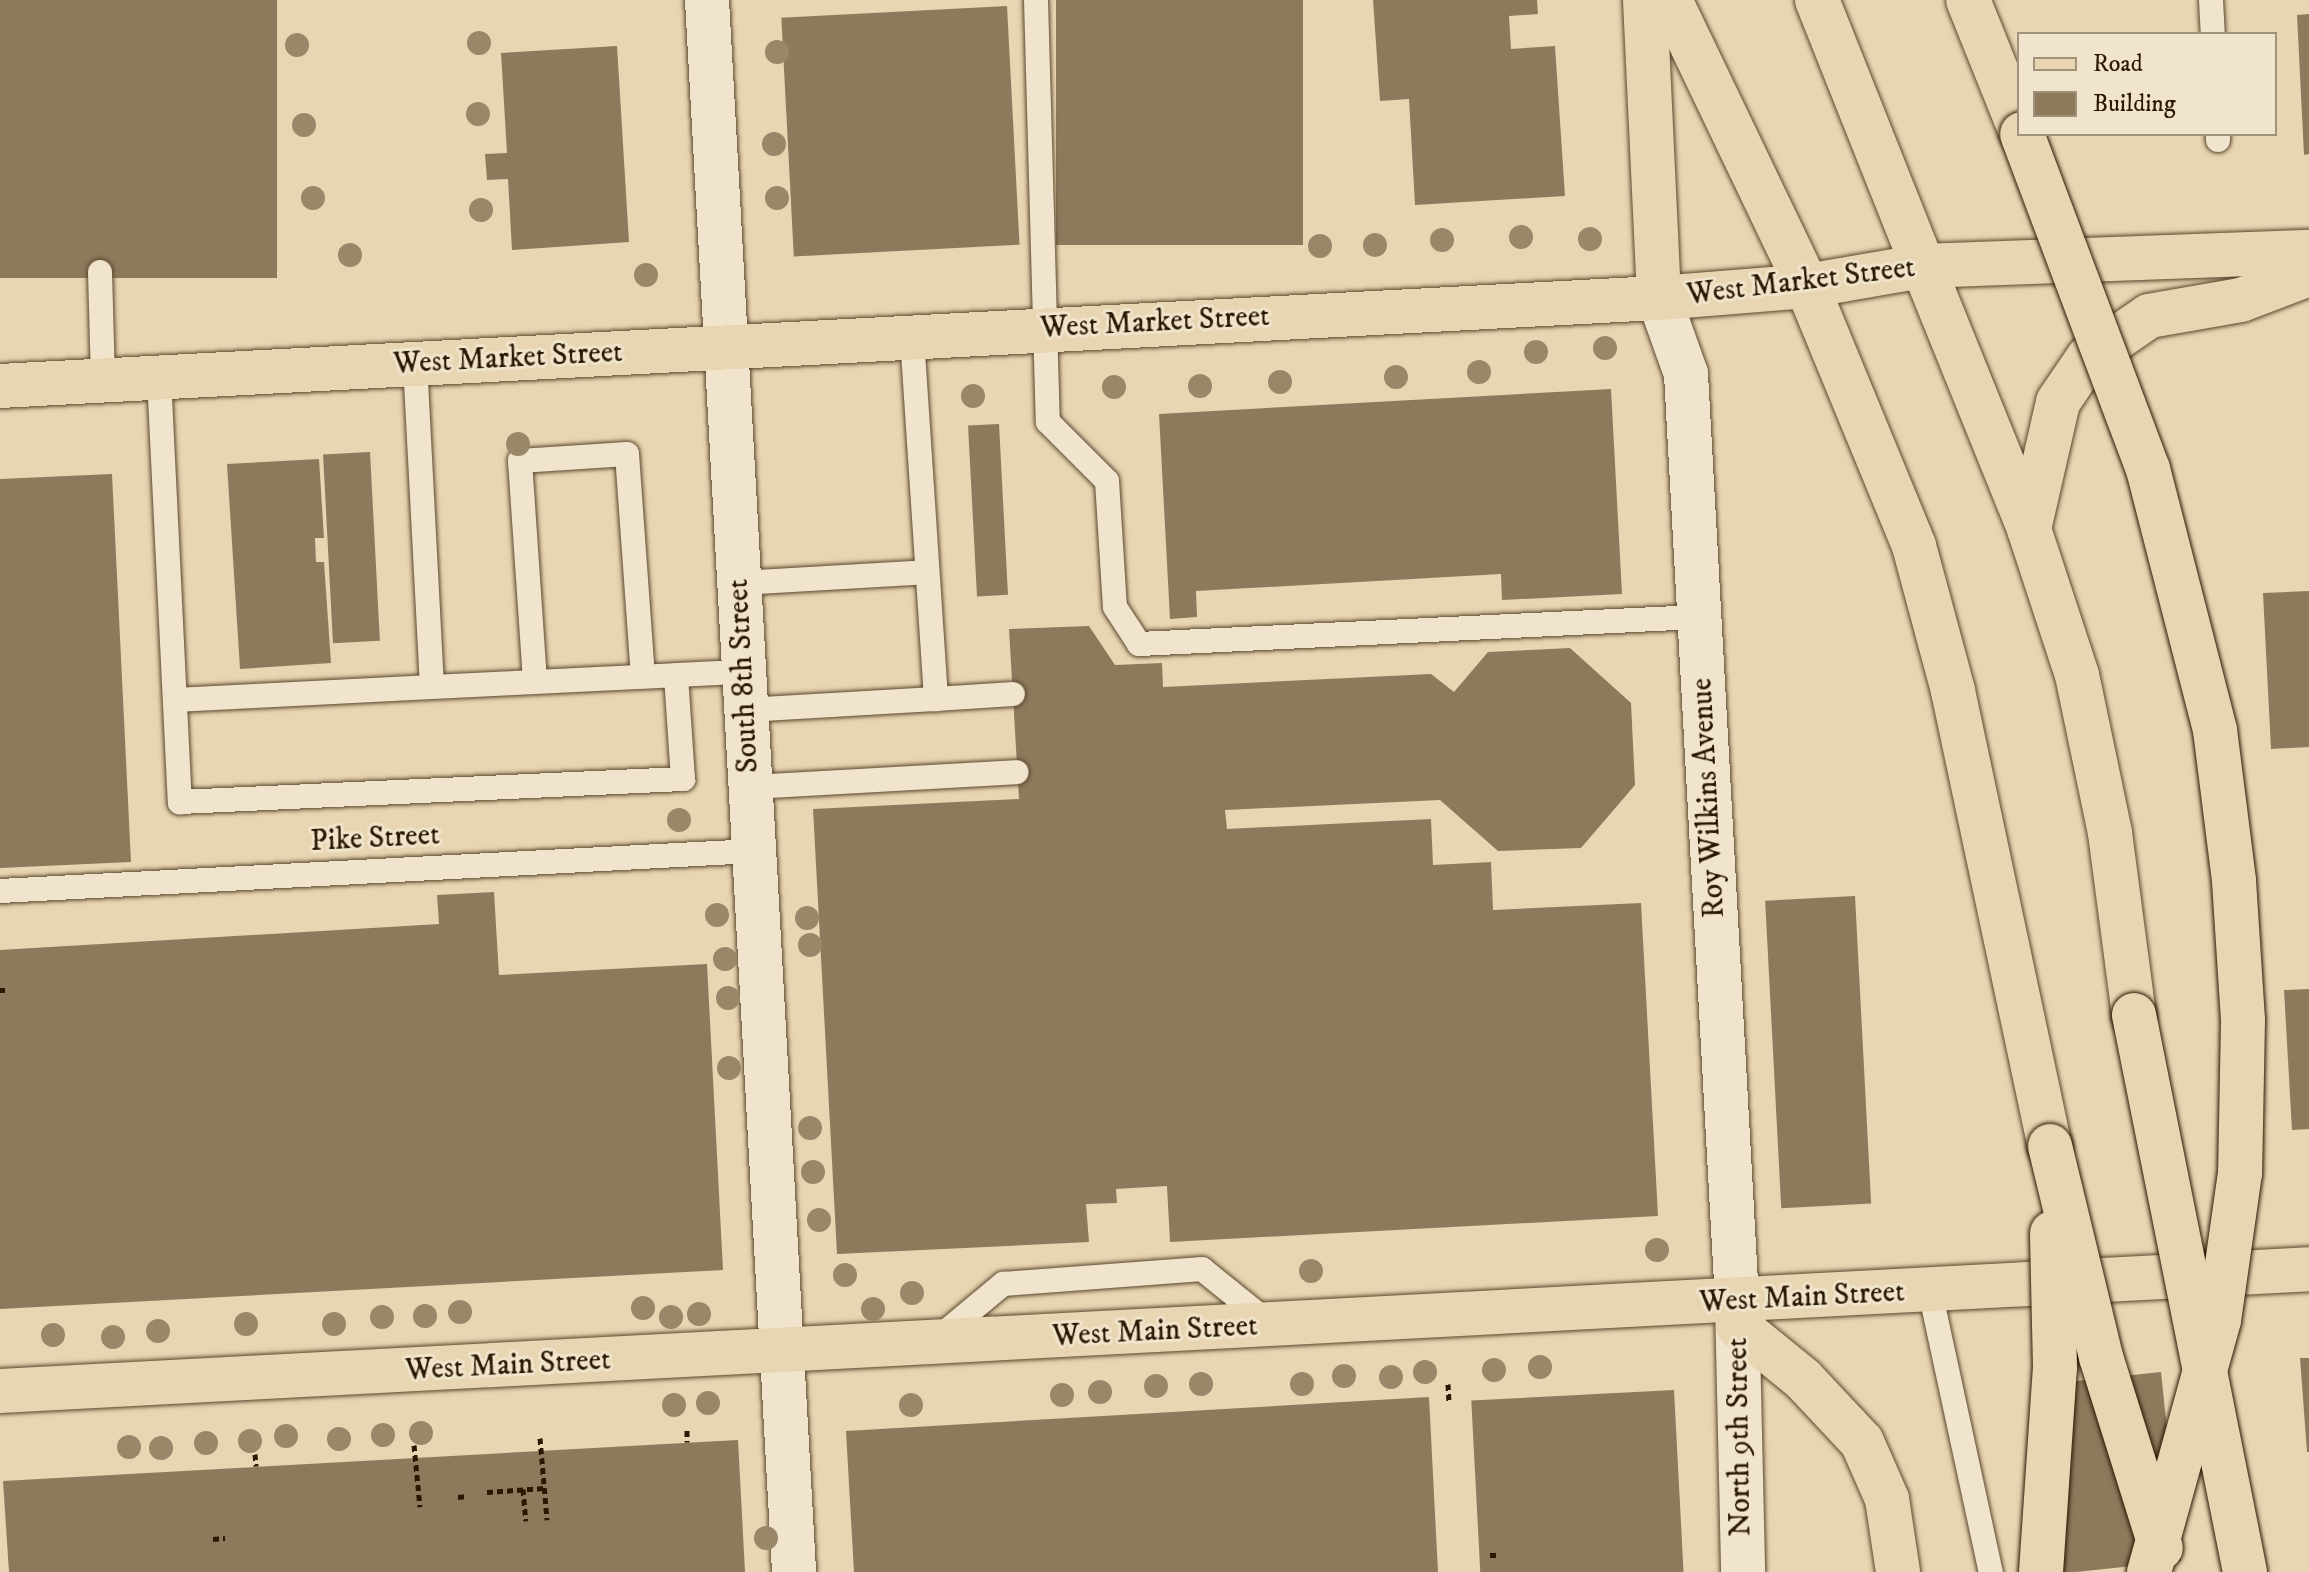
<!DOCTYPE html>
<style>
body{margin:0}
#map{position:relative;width:2309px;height:1572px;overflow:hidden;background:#e8d5b1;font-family:"IM FELL DW Pica",serif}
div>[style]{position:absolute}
.building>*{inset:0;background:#8d7a5d;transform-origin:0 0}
.path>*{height:5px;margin-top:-2.5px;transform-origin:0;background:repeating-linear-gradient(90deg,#2a1803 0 6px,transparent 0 10px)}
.roads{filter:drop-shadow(0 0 2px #5a472e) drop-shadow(0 0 2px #5a472e)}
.lane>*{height:24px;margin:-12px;padding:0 12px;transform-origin:12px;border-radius:12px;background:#f0e4cc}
.street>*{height:44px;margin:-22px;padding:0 22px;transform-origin:22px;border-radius:22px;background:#f0e4cc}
.secondary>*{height:44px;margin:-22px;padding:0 22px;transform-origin:22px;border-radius:22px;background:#f0e4cc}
.primary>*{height:44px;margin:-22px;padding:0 22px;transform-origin:22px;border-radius:22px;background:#e8d5b1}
.highway>*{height:44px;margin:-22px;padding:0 22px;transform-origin:22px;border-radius:22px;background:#e8d5b1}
.bridges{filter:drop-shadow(0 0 2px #2a1803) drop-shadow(0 0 2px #2a1803)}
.highway-bridge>*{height:44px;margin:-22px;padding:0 22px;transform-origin:22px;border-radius:22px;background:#e8d5b1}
.trees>*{width:24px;height:24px;margin:-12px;border-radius:50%;background:#998769}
span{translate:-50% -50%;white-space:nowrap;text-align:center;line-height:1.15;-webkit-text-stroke:6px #f0e4cc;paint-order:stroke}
.street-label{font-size:30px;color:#2a1803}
.legend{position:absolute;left:2017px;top:32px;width:260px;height:104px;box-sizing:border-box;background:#f0e4cc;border:2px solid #a1927c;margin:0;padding:10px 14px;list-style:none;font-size:24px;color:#2a1803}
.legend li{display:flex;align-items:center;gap:16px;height:40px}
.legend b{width:40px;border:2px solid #a1927c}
</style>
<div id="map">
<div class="building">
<div style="left:0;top:0;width:277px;height:278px"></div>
<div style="left:1056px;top:0;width:247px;height:245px"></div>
<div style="clip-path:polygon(1373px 0,1537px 0,1538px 14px,1509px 16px,1511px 49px,1555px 46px,1565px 196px,1415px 205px,1409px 99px,1380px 101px)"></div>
<div style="left:1007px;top:6px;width:239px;height:226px;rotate:87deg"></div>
<div style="clip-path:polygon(2309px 14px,2309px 154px,2304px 155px,2297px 15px)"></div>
<div style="clip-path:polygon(617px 46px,629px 242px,512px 250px,508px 179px,487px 180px,485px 154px,507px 153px,501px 53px)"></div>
<div style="clip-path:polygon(1611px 389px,1622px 594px,1502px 600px,1501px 574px,1196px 591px,1197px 617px,1170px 619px,1159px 414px)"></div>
<div style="left:999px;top:424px;width:171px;height:31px;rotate:87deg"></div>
<div style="left:370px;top:452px;width:189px;height:47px;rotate:87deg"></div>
<div style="clip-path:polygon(319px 459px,324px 538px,315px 538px,316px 562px,324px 562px,331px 663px,240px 669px,227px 464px)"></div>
<div style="clip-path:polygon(112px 474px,131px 862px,0 868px,0 479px)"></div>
<div style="clip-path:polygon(2309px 591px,2309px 747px,2271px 749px,2263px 593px)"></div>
<div style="clip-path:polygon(1089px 626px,1115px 665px,1162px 663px,1163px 687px,1431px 674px,1454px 692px,1488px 652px,1570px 648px,1631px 703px,1635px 785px,1581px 848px,1498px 851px,1440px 800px,1225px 810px,1227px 829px,1431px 819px,1433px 865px,1491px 862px,1493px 910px,1641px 903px,1658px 1216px,1170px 1242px,1167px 1186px,1116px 1189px,1117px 1203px,1086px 1204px,1089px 1242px,837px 1254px,813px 809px,1019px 799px,1009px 629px)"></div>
<div style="clip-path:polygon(494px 892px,499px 975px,707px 964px,723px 1270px,0 1309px,0 950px,439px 924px,437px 895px)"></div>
<div style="left:1855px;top:896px;width:308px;height:90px;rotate:87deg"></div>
<div style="clip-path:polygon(2309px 989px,2309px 1129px,2292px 1130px,2284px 990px)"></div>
<div style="clip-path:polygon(2300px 1358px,2309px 1358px,2309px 1452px,2307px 1452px)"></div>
<div style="left:2161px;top:1372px;width:190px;height:127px;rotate:84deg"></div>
<div style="left:1674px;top:1390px;width:182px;height:203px;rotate:87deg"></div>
<div style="clip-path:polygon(1429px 1397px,1438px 1572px,854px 1572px,846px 1431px)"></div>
<div style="clip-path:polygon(738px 1440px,745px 1572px,9px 1572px,3px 1481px)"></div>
</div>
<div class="path">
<div style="left:0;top:990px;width:5px"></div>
<div style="left:1448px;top:1384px;width:19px;rotate:87deg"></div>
<div style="left:687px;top:1430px;width:12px;rotate:90deg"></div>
<div style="left:540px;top:1438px;width:82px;rotate:85.1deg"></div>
<div style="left:414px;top:1445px;width:62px;rotate:84.5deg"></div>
<div style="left:255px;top:1454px;width:12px;rotate:85deg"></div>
<div style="left:523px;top:1489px;width:32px;rotate:85deg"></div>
<div style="left:487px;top:1492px;width:58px;rotate:-3.9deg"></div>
<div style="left:458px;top:1497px;width:10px;rotate:-6deg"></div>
<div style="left:213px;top:1539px;width:12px;rotate:-5deg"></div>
<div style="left:1490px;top:1555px;width:8px"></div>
</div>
<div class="roads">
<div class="lane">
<div style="left:1036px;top:0;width:422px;rotate:88.4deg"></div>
<div style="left:1048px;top:422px;width:83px;rotate:45deg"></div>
<div style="left:1107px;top:481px;width:126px;rotate:86.4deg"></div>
<div style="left:1115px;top:607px;width:44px;rotate:57deg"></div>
<div style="left:1139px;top:644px;width:560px;rotate:-2.77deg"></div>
<div style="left:2211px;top:0;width:34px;rotate:87deg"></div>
<div style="left:2218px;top:134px;width:6px;rotate:90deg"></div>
<div style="left:100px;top:272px;width:108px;rotate:88.4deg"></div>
<div style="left:912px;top:337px;width:363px;rotate:86.2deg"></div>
<div style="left:936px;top:699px;width:77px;rotate:-3.7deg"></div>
<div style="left:159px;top:377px;width:426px;rotate:87.2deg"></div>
<div style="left:180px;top:802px;width:504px;rotate:-2.62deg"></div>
<div style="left:683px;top:779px;width:104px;rotate:-93.9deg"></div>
<div style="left:739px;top:583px;width:188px;rotate:-3.3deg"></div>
<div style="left:535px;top:681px;width:221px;rotate:-93.9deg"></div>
<div style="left:520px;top:461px;width:107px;rotate:-3.7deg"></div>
<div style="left:627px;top:454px;width:223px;rotate:85.9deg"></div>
<div style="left:432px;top:687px;width:311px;rotate:-2.8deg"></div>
<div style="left:175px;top:700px;width:257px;rotate:-2.9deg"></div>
<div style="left:432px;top:687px;width:324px;rotate:-93deg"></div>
<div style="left:745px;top:710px;width:191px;rotate:-3.3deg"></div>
<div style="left:750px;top:787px;width:267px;rotate:-3.2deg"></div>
<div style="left:0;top:891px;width:754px;rotate:-3.04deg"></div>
<div style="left:1930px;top:1291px;width:288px;rotate:77.8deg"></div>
<div style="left:938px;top:1338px;width:85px;rotate:-39.7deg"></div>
<div style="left:1003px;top:1284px;width:200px;rotate:-4.3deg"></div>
<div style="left:1202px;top:1269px;width:86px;rotate:38.9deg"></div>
</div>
<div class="street">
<div style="left:1659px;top:298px;width:81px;rotate:70.4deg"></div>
<div style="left:1686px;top:374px;width:929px;rotate:86.85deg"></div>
<div style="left:1737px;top:1302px;width:270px;rotate:88.7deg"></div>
</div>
<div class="secondary">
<div style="left:707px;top:0;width:1574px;rotate:86.83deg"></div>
</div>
<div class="primary">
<div style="left:1645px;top:0;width:298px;rotate:87.3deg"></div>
<div style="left:1670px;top:0;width:317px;rotate:64.4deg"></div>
<div style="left:1817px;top:0;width:286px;rotate:68.3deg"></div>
<div style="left:0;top:386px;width:1661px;rotate:-3.04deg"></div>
<div style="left:1659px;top:298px;width:148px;rotate:-4.6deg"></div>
<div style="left:1807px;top:286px;width:118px;rotate:-9.8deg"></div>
<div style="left:1923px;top:266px;width:386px;rotate:-2.1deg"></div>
<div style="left:0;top:1391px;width:2312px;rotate:-3.02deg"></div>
</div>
<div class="highway">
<div style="left:1968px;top:0;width:137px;rotate:68.1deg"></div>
<div style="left:1923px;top:266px;width:284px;rotate:68deg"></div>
<div style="left:2029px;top:529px;width:154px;rotate:71.8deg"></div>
<div style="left:2077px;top:675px;width:161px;rotate:78.2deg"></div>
<div style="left:2110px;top:833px;width:184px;rotate:82.5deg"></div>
<div style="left:1807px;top:286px;width:281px;rotate:67.6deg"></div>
<div style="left:1914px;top:546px;width:150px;rotate:74.9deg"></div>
<div style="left:1953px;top:691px;width:465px;rotate:78deg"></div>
<div style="left:2029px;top:529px;width:130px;rotate:-77.1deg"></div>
<div style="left:2058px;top:402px;width:53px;rotate:-55.7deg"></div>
<div style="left:2088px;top:358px;width:74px;rotate:-34.5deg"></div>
<div style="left:2149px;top:316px;width:93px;rotate:-9.9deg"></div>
<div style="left:2241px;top:300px;width:73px;rotate:-20.9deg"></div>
<div style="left:1738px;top:1326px;width:84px;rotate:39.2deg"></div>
<div style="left:1803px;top:1379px;width:86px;rotate:46.9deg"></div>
<div style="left:1862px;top:1442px;width:62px;rotate:66.3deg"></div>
<div style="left:1887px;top:1499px;width:74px;rotate:81.4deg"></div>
</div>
</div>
<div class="bridges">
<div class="highway-bridge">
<div style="left:2022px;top:134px;width:358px;rotate:69.4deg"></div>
<div style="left:2148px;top:469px;width:269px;rotate:75.6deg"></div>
<div style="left:2215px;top:730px;width:152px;rotate:82.8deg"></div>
<div style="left:2234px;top:881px;width:139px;rotate:86.3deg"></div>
<div style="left:2243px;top:1020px;width:153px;rotate:91.1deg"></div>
<div style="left:2240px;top:1173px;width:148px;rotate:98.1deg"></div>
<div style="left:2219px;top:1320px;width:262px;rotate:105.5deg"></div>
<div style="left:2134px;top:1015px;width:568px;rotate:78.73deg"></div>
<div style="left:2050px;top:1146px;width:217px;rotate:76.4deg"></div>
<div style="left:2101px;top:1357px;width:200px;rotate:72.6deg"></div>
<div style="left:2041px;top:1572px;width:204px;rotate:-86.1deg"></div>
<div style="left:2055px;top:1368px;width:135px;rotate:-91.3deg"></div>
</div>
</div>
<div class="trees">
<div style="left:479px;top:43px"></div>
<div style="left:297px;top:45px"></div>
<div style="left:777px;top:52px"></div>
<div style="left:478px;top:114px"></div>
<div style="left:304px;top:125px"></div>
<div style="left:774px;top:144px"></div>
<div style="left:313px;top:198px"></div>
<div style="left:777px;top:198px"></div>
<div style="left:481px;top:210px"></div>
<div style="left:1521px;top:237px"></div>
<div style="left:1590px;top:239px"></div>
<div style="left:1442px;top:240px"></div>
<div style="left:1375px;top:245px"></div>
<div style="left:1320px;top:246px"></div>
<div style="left:350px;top:255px"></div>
<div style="left:646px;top:275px"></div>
<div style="left:1605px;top:348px"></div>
<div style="left:1536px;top:352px"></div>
<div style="left:1479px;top:372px"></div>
<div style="left:1396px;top:377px"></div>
<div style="left:1280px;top:382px"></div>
<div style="left:1200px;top:386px"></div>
<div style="left:1114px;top:387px"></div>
<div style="left:973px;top:396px"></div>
<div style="left:518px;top:444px"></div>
<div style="left:679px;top:820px"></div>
<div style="left:717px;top:915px"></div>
<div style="left:807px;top:918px"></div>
<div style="left:810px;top:945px"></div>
<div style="left:725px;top:959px"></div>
<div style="left:728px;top:998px"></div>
<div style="left:729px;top:1068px"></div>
<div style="left:810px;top:1128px"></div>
<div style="left:813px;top:1172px"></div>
<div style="left:819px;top:1220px"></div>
<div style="left:1657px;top:1250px"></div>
<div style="left:1311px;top:1271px"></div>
<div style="left:845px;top:1275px"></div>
<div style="left:912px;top:1293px"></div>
<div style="left:643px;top:1308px"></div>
<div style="left:873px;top:1309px"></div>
<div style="left:460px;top:1312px"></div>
<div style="left:699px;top:1314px"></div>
<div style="left:425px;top:1316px"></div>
<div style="left:382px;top:1317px"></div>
<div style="left:671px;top:1317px"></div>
<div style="left:246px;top:1324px"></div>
<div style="left:334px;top:1324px"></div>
<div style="left:158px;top:1331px"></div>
<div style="left:53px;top:1335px"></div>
<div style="left:113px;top:1337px"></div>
<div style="left:1540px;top:1367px"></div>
<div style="left:1494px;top:1370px"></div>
<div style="left:1425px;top:1372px"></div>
<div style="left:1344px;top:1376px"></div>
<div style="left:1391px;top:1377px"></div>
<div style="left:1201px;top:1384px"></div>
<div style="left:1302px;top:1384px"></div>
<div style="left:1156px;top:1386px"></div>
<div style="left:1100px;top:1392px"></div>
<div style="left:1062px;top:1395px"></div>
<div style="left:708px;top:1403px"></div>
<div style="left:674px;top:1405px"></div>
<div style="left:911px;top:1405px"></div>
<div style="left:421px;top:1433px"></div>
<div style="left:383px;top:1435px"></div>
<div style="left:286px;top:1436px"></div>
<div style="left:339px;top:1439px"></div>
<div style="left:250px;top:1441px"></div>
<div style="left:206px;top:1443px"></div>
<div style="left:129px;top:1447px"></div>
<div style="left:161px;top:1448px"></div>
<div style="left:766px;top:1538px"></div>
</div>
<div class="street-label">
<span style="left:1801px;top:282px;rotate:-7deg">West Market Street</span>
<span style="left:1155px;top:323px;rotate:-3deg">West Market Street</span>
<span style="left:508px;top:359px;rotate:-3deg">West Market Street</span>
<span style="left:744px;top:676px;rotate:-93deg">South 8th Street</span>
<span style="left:1709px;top:798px;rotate:-93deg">Roy Wilkins Avenue</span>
<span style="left:375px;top:839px;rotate:-3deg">Pike Street</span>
<span style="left:1802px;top:1298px;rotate:-3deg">West Main Street</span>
<span style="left:1155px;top:1332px;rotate:-3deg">West Main Street</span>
<span style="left:508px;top:1366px;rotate:-3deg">West Main Street</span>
<span style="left:1740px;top:1437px;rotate:-91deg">North 9th Street</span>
</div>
<ul class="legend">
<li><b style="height:10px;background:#e8d5b1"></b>Road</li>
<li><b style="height:22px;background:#8d7a5d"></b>Building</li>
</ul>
</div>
